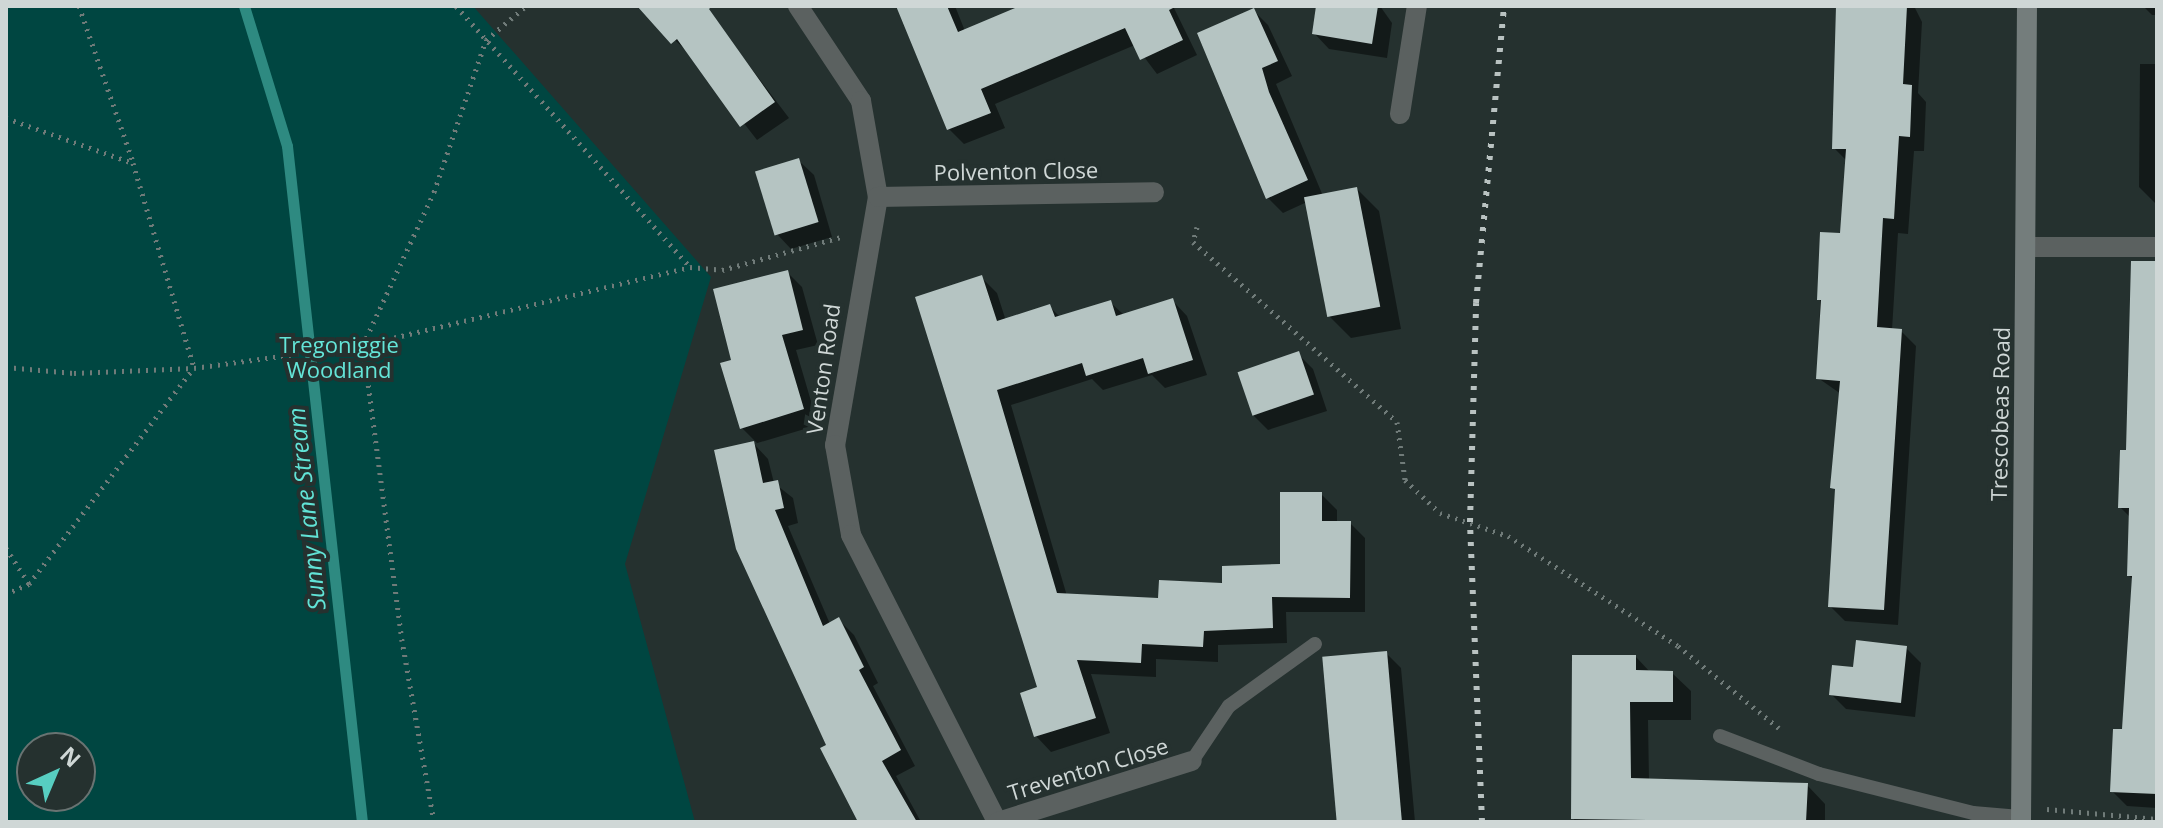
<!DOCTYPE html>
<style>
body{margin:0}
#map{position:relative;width:2163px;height:828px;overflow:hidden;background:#25312f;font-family:"Open Sans",sans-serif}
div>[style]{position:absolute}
.green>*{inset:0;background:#004641}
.shadow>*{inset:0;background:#0007}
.stream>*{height:11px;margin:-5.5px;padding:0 5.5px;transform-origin:5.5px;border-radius:5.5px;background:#2e8a81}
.building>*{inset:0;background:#b5c4c2;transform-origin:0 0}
.path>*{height:5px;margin-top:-2.5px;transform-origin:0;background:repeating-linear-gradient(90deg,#707b79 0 2px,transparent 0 8px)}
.lane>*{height:14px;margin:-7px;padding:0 7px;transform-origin:7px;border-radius:7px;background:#5b6160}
.street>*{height:20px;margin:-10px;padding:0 10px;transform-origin:10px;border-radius:10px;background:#5b6160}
.secondary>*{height:20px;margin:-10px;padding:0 10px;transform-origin:10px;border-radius:10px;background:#747d7c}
.rail>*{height:6px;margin-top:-3px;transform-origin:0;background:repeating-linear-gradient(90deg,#b9c2c1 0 4px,transparent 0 12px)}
span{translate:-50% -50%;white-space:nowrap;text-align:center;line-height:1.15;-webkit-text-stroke:8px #25312f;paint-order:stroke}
.street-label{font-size:22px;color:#cfd7d6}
.park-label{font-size:22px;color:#64e5d8}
.water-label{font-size:24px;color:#61e3d6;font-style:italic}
.frame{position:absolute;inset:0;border:8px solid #cfd7d6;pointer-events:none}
.north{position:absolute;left:16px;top:732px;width:80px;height:80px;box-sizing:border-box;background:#25312f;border:2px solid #697372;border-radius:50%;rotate:44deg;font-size:22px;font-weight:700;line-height:32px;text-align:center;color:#cfd7d6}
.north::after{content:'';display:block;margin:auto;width:28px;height:36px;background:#57cec1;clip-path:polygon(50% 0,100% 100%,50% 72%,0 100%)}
</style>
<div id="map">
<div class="green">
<div style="clip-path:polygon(evenodd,6px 6px,473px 6px,711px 277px,625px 564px,695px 822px,6px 822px,6px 6px,32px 748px,80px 748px,80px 796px,32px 796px,32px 748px)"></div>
</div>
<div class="shadow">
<div style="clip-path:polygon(638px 6px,704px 6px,789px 118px,757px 140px,691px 55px)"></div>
<div style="clip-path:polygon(898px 6px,955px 6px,965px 31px,1025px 6px,1173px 6px,1197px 55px,1157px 74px,1135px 45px,995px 104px,1005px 128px,964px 144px,949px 129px)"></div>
<div style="clip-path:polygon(1318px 6px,1380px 6px,1392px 23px,1387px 58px,1329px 49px,1314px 33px)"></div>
<div style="clip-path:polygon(1838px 6px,1914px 6px,1922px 22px,1918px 93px,1926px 102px,1924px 151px,1914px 151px,1908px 234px,1898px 233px,1892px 330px,1901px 331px,1916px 346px,1898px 625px,1845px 621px,1830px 606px,1841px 394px,1818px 378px,1822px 234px,1842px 235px,1847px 161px,1834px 148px)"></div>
<div style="clip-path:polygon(2143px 6px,2157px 6px,2157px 15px,2152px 15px)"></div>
<div style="clip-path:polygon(1253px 10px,1268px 25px,1292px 76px,1276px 84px,1323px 196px,1357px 189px,1379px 211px,1401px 329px,1351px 338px,1329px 316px,1307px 202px,1283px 213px,1268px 198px)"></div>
<div style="clip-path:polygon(2140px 64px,2157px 64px,2157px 205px,2139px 187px)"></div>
<div style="clip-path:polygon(798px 160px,814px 175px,832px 237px,791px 249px,776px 233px)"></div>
<div style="clip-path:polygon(787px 272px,802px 287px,818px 345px,796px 350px,818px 425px,754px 444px,768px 459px,774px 483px,793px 498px,798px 523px,788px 526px,830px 624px,839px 620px,854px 635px,878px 683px,873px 686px,915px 766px,896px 776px,921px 822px,861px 822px,737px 548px,716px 452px,757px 443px,742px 428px,733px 361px)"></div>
<div style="clip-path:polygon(982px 278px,997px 293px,1006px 321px,1050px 307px,1061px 318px,1110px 302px,1124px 315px,1172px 300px,1187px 316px,1207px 375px,1165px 388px,1152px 375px,1103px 390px,1092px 379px,1011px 405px,1067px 596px,1160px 600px,1282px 566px,1321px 494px,1337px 510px,1337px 523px,1350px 523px,1365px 538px,1365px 612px,1286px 612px,1287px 643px,1218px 645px,1218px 662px,1156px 659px,1156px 677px,1091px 674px,1110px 733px,1051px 752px,1036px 736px,1040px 688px,966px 438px)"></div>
<div style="clip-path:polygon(2157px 306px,2157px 808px,2127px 806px,2112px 791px,2124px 732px,2134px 580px,2129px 576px,2131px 518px,2120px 507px)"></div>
<div style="clip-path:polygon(1298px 354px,1313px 369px,1327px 411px,1268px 430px,1253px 415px)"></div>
<div style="clip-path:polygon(1906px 648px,1921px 663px,1915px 717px,1846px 709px,1831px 694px,1854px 669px)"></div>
<div style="clip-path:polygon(1386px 653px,1401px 668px,1415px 822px,1339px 822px)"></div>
<div style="clip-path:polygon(1636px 657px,1651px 673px,1672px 673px,1691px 691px,1691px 720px,1648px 720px,1649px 780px,1807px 785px,1825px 804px,1825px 822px,1576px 822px,1573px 818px)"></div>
</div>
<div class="stream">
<div style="left:244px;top:6px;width:146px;rotate:72.9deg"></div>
<div style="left:287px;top:146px;width:680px;rotate:83.67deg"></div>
</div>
<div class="building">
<div style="clip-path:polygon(637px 6px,712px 6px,709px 9px,775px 102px,740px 127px,677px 39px,671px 44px)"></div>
<div style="clip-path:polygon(896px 6px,947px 6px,958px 32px,1020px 6px,1177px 6px,1169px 10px,1183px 40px,1140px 60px,1125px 28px,981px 89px,991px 113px,947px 130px)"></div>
<div style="clip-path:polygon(1316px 6px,1378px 6px,1372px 44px,1312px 34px)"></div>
<div style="clip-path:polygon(1836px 6px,1907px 6px,1903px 84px,1912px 85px,1910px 137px,1899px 136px,1894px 219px,1883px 218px,1877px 327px,1902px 329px,1884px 610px,1828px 607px,1835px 489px,1830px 488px,1840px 381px,1816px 379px,1821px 300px,1817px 300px,1820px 232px,1840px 233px,1846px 149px,1832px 149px)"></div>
<div style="clip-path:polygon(1254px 8px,1278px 61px,1262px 68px,1269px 92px,1308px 180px,1266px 199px,1197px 33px)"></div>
<div style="left:799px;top:158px;width:67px;height:46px;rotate:73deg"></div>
<div style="left:1357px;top:187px;width:122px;height:54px;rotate:79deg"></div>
<div style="clip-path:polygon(2131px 261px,2157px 261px,2157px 794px,2110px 792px,2113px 729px,2122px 729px,2132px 576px,2127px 576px,2129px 508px,2118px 508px,2120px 450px,2126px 450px)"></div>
<div style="clip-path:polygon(788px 270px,803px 330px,782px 335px,804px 409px,740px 429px,720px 363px,731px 360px,713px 289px)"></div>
<div style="clip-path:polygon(982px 275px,997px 321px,1050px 304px,1055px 317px,1111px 300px,1116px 316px,1173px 298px,1193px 360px,1148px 374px,1143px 358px,1086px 376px,1082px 363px,997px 390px,1057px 593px,1158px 598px,1159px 580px,1222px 583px,1222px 566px,1280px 564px,1280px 492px,1322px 492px,1322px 521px,1351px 521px,1350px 598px,1272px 597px,1273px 628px,1204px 631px,1203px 647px,1142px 644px,1141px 663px,1077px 660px,1096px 718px,1034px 737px,1020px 693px,1037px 687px,915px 297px)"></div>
<div style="left:1299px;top:351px;width:46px;height:65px;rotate:71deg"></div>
<div style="clip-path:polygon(754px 441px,763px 483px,778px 480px,784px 508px,775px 510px,823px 626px,839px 617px,864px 667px,859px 670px,901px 750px,882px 761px,917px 822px,858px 822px,820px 748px,826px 745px,736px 549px,714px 450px)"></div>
<div style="clip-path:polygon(1856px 640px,1907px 646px,1901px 703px,1829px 695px,1832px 665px,1853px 667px)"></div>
<div style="left:1387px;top:651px;width:172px;height:65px;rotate:85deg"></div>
<div style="clip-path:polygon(1572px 655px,1636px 655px,1636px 670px,1673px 671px,1673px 702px,1630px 702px,1631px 778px,1808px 783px,1806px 822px,1571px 819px)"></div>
</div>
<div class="path">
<div style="left:79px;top:6px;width:165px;rotate:70.9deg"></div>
<div style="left:456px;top:6px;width:351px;rotate:48.1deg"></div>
<div style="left:6px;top:118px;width:135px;rotate:19.5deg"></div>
<div style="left:133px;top:163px;width:214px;rotate:73.4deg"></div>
<div style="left:1197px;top:227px;width:16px;rotate:105deg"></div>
<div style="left:1193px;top:242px;width:272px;rotate:41.4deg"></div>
<div style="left:1397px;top:422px;width:59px;rotate:82.1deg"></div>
<div style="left:1405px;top:480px;width:48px;rotate:43.3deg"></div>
<div style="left:1440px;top:513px;width:72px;rotate:18.7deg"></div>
<div style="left:1508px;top:536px;width:202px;rotate:32.9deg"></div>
<div style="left:1678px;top:646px;width:130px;rotate:39.1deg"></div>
<div style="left:6px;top:367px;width:68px;rotate:5deg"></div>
<div style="left:74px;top:373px;width:120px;rotate:-2.4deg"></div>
<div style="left:194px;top:368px;width:171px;rotate:-7.8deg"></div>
<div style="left:363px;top:345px;width:336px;rotate:-13.4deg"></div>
<div style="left:690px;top:267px;width:32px;rotate:5deg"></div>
<div style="left:722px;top:270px;width:123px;rotate:-15.5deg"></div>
<div style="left:6px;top:548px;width:43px;rotate:57.4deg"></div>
<div style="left:29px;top:584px;width:25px;rotate:157deg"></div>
<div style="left:29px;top:584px;width:270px;rotate:-52.7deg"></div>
<div style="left:2047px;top:809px;width:110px;rotate:5.2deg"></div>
<div style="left:434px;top:822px;width:184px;rotate:-100deg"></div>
<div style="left:402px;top:641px;width:299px;rotate:-97.5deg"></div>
<div style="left:363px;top:345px;width:169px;rotate:-65.1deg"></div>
<div style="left:434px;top:192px;width:161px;rotate:-71.1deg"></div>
<div style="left:486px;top:40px;width:52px;rotate:-40.4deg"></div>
</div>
<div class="lane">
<div style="left:1720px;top:736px;width:106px;rotate:21deg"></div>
<div style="left:1819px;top:774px;width:159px;rotate:14.2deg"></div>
<div style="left:1973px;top:813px;width:47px;rotate:4.9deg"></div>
<div style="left:1192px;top:761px;width:66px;rotate:-56.1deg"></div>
<div style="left:1229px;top:706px;width:106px;rotate:-35.8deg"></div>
</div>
<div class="street">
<div style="left:798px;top:6px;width:114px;rotate:56.4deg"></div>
<div style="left:861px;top:101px;width:97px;rotate:80deg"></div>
<div style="left:878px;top:197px;width:252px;rotate:99.8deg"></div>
<div style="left:835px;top:445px;width:91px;rotate:79.9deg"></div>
<div style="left:851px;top:535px;width:322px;rotate:63deg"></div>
<div style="left:1400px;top:114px;width:109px;rotate:-81.1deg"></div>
<div style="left:878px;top:197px;width:276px;rotate:-1deg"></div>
<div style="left:2026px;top:247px;width:131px"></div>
<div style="left:998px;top:822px;width:203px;rotate:-17.5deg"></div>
</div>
<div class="secondary">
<div style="left:2021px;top:822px;width:816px;rotate:-89.58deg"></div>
</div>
<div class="rail">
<div style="left:1482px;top:822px;width:300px;rotate:-92.3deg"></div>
<div style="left:1470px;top:522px;width:219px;rotate:-88.4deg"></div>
<div style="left:1476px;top:303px;width:298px;rotate:-84.6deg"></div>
</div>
<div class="street-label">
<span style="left:1016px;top:171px;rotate:-1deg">Polventon Close</span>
<span style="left:823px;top:369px;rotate:-82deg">Venton Road</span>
<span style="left:2000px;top:414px;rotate:-89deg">Trescobeas Road</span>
<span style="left:1088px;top:769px;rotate:-17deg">Treventon Close</span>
</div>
<div class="park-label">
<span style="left:339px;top:357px">Tregoniggie<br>Woodland</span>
</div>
<div class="water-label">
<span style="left:306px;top:509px;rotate:-96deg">Sunny Lane Stream</span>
</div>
<div class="frame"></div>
<div class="north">N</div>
</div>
